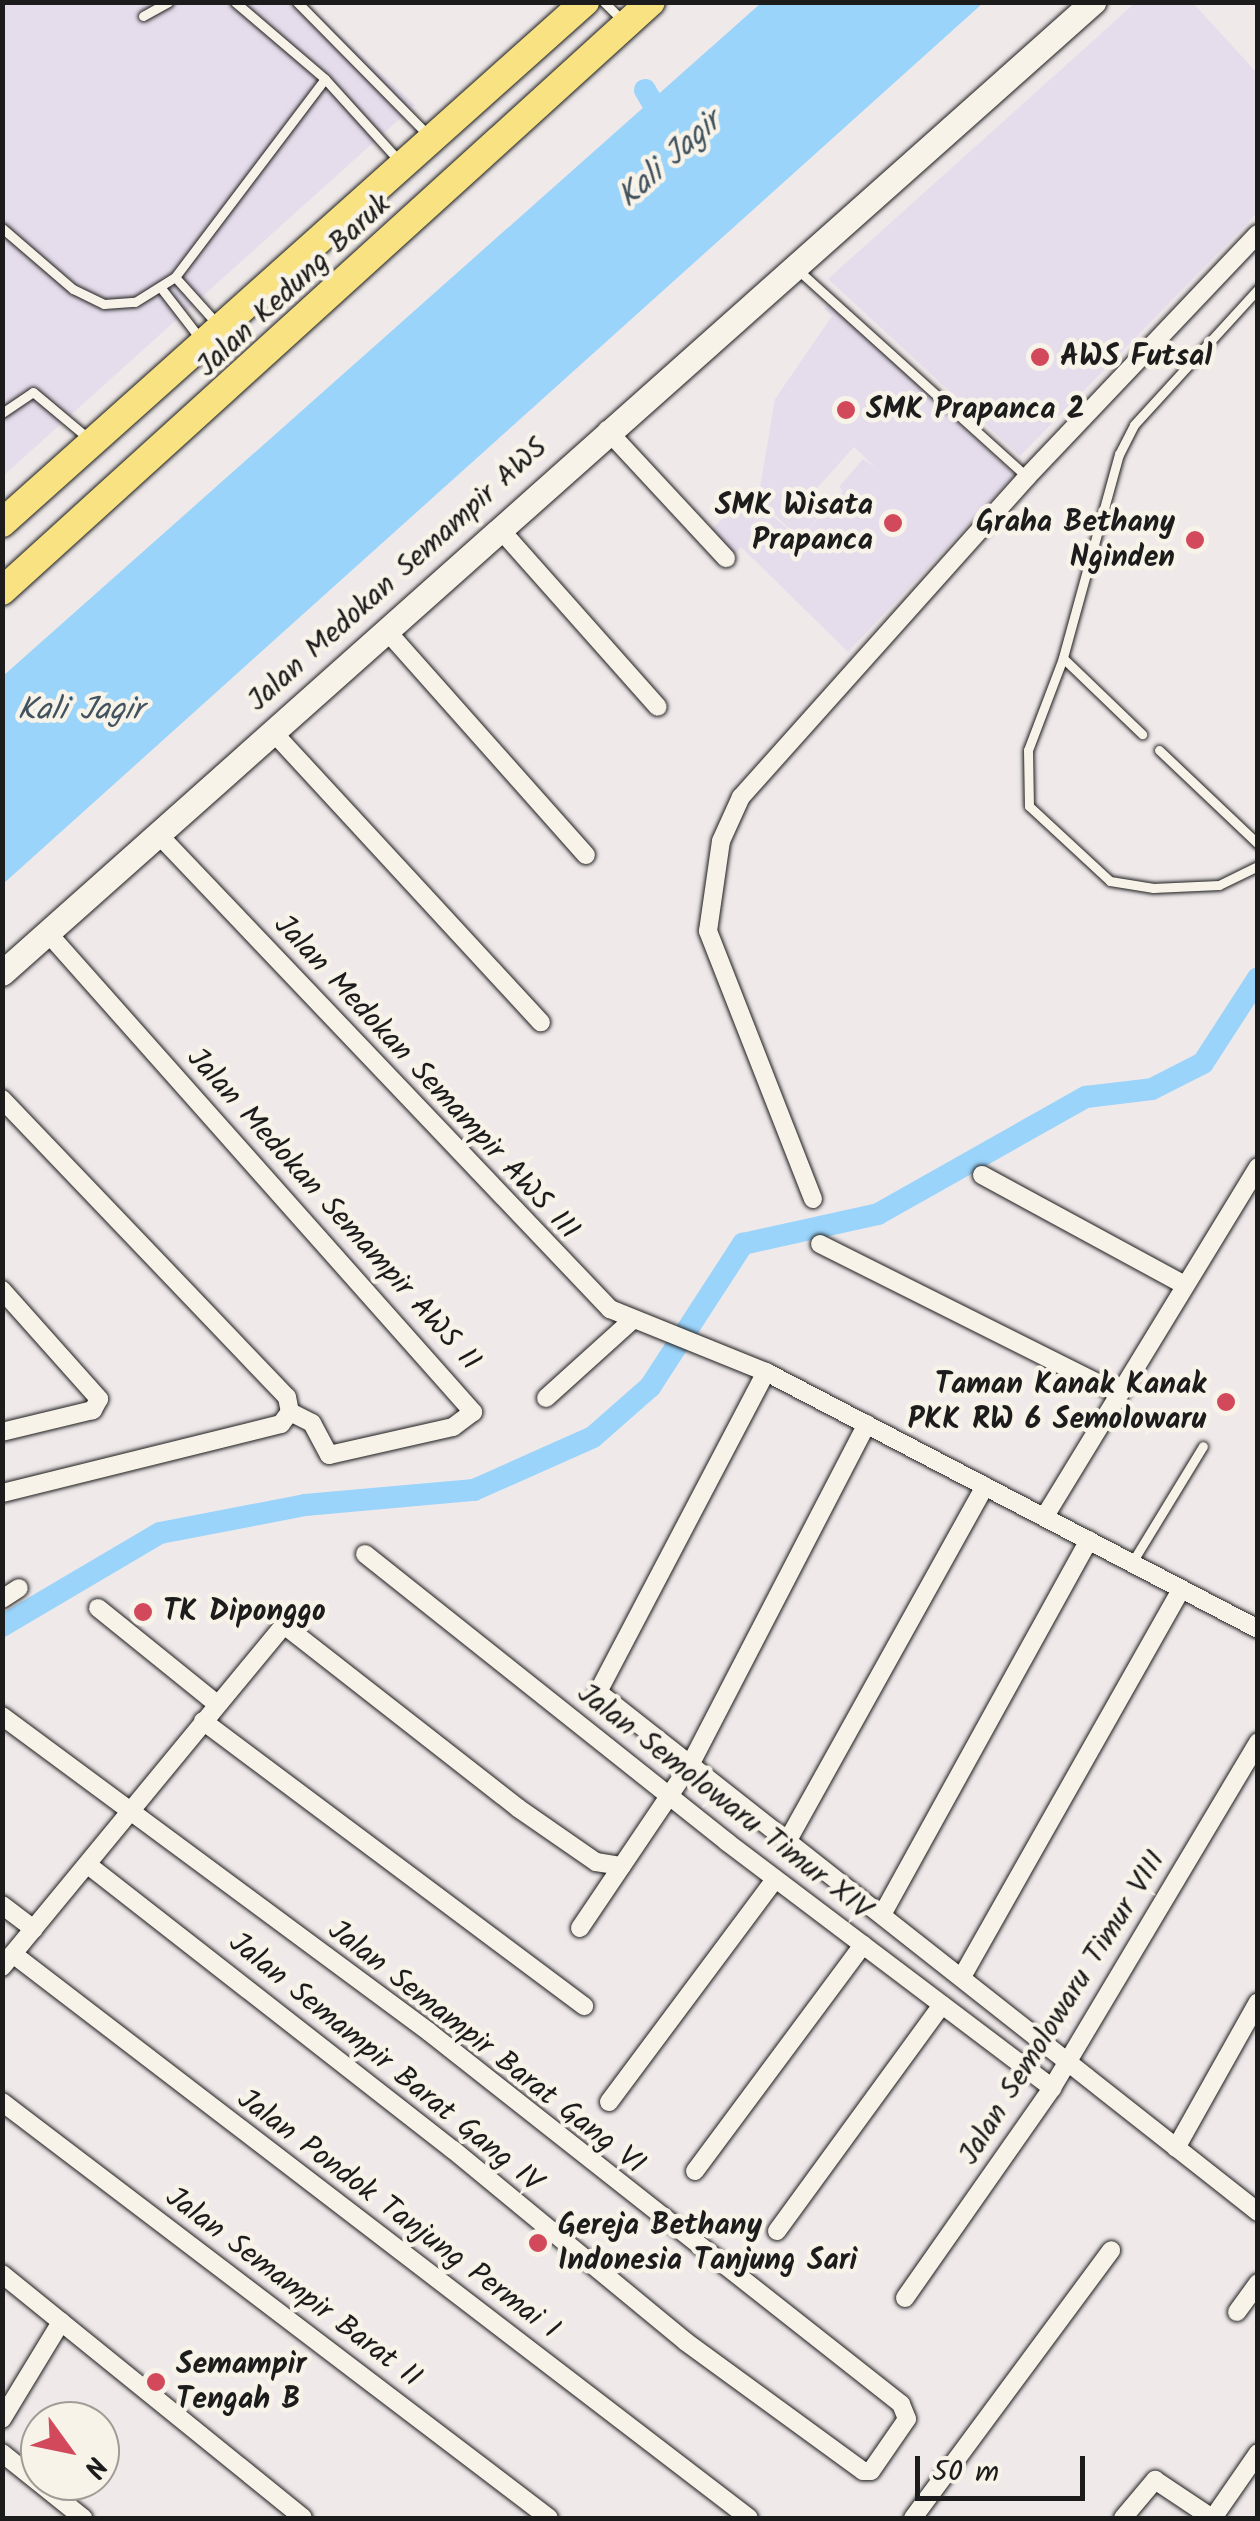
<!DOCTYPE html>
<style>
body{margin:0}
#map{position:relative;width:1260px;height:2521px;overflow:hidden;background:#efe9ea;font-family:Kalam,sans-serif}
div>[style]{position:absolute}
.built>*{inset:0;background:#e5ddec}
.water>*{inset:0;background:#9ad4fa}
.canal>*{height:22px;margin:-11px;padding:0 11px;transform-origin:11px;border-radius:11px;background:#9ad4fa}
.roads{filter:drop-shadow(0 0 2px #1c1c1c) drop-shadow(0 0 2px #1c1c1c)}
.lane>*{height:9px;margin:-4.5px;padding:0 4.5px;transform-origin:4.5px;border-radius:4.5px;background:#f7f3e8}
.street>*{height:18px;margin:-9px;padding:0 9px;transform-origin:9px;border-radius:9px;background:#f7f3e8}
.secondary>*{height:25px;margin:-12.5px;padding:0 12.5px;transform-origin:12.5px;border-radius:12.5px;background:#f7f3e8}
.primary>*{height:28px;margin:-14px;padding:0 14px;transform-origin:14px;border-radius:14px;background:#f8e281}
.dots>*{width:28px;height:28px;translate:-50% -50%;box-sizing:border-box;border:5px solid #f7f3e8;border-radius:50%}
span{translate:-50% -50%;white-space:nowrap;text-align:center;line-height:1.15;-webkit-text-stroke:9px #f7f3e8;paint-order:stroke}
.street-label{font-size:30px;color:#1c1c1c}
.poi-label{font-size:30px;color:#1c1c1c;font-weight:700}
.left{translate:0 -50%;text-align:left}
.right{translate:-100% -50%;text-align:right}
.water-label{font-size:32px;color:#42535f;font-style:italic}
.frame{position:absolute;inset:0;border:5px solid #1c1c1c;pointer-events:none}
.north{position:absolute;left:20px;top:2401px;width:100px;height:100px;box-sizing:border-box;background:#f7f3e8;border:2px solid #9f9d96;border-radius:50%;rotate:123deg;font-size:28px;font-weight:700;line-height:40px;text-align:center;color:#1c1c1c}
.north::after{content:'';display:block;margin:auto;width:35px;height:45px;background:#d1495b;clip-path:polygon(50% 0,100% 100%,50% 72%,0 100%)}
.scale{position:absolute;left:915px;top:2456px;width:170px;height:45px;box-sizing:border-box;border:5px solid #1c1c1c;border-top:0;padding-left:12px;font-size:30px;line-height:35px;white-space:nowrap;color:#1c1c1c;-webkit-text-stroke:8px #f7f3e8;paint-order:stroke}
</style>
<div id="map">
<div class="built">
<div style="clip-path:polygon(3px 3px,305px 3px,415px 105px,3px 476px)"></div>
<div style="clip-path:polygon(1135px 3px,1193px 3px,1257px 73px,1257px 213px,1020px 456px,828px 279px)"></div>
<div style="clip-path:polygon(evenodd,830px 304px,1015px 475px,848px 652px,741px 547px,732px 557px,708px 533px,747px 495px,800px 539px,758px 499px,775px 399px,832px 316px,824px 308px,830px 304px,854px 447px,876px 468px,863px 459px,839px 487px,843px 491px,803px 535px,823px 511px,809px 497px,854px 447px)"></div>
</div>
<div class="water">
<div style="clip-path:polygon(761px 3px,983px 3px,3px 884px,3px 676px)"></div>
</div>
<div class="canal">
<div style="left:645px;top:90px;width:42px;rotate:59.7deg"></div>
<div style="left:2px;top:1626px;width:183px;rotate:-30.5deg"></div>
<div style="left:160px;top:1533px;width:148px;rotate:-10.9deg"></div>
<div style="left:305px;top:1505px;width:170px;rotate:-5.1deg"></div>
<div style="left:474px;top:1490px;width:130px;rotate:-24deg"></div>
<div style="left:593px;top:1437px;width:76px;rotate:-41.3deg"></div>
<div style="left:650px;top:1387px;width:171px;rotate:-57deg"></div>
<div style="left:743px;top:1244px;width:138px;rotate:-12.5deg"></div>
<div style="left:878px;top:1214px;width:239px;rotate:-29.4deg"></div>
<div style="left:1086px;top:1097px;width:66px;rotate:-6.9deg"></div>
<div style="left:1152px;top:1089px;width:57px;rotate:-27deg"></div>
<div style="left:1203px;top:1063px;width:101px;rotate:-57.1deg"></div>
</div>
<div class="roads">
<div class="lane">
<div style="left:235px;top:2px;width:118px;rotate:40.5deg"></div>
<div style="left:325px;top:79px;width:112px;rotate:47.9deg"></div>
<div style="left:297px;top:2px;width:190px;rotate:45.4deg"></div>
<div style="left:604px;top:2px;width:30px;rotate:45deg"></div>
<div style="left:143px;top:16px;width:29px;rotate:-29deg"></div>
<div style="left:2px;top:228px;width:94px;rotate:40.7deg"></div>
<div style="left:73px;top:289px;width:34px;rotate:26deg"></div>
<div style="left:104px;top:304px;width:31px;rotate:-4deg"></div>
<div style="left:135px;top:302px;width:47px;rotate:-32deg"></div>
<div style="left:175px;top:277px;width:248px;rotate:-52.9deg"></div>
<div style="left:798px;top:270px;width:309px;rotate:42.1deg"></div>
<div style="left:175px;top:277px;width:66px;rotate:48.1deg"></div>
<div style="left:161px;top:288px;width:67px;rotate:52.3deg"></div>
<div style="left:1258px;top:289px;width:184px;rotate:132.4deg"></div>
<div style="left:1134px;top:425px;width:33px;rotate:117deg"></div>
<div style="left:1119px;top:454px;width:212px;rotate:105.4deg"></div>
<div style="left:1063px;top:658px;width:98px;rotate:110.8deg"></div>
<div style="left:1028px;top:750px;width:56px;rotate:89deg"></div>
<div style="left:1029px;top:806px;width:110px;rotate:42.8deg"></div>
<div style="left:1110px;top:881px;width:44px;rotate:9.2deg"></div>
<div style="left:1153px;top:888px;width:66px;rotate:-2.6deg"></div>
<div style="left:1219px;top:885px;width:43px;rotate:-26deg"></div>
<div style="left:2px;top:413px;width:37px;rotate:-34deg"></div>
<div style="left:33px;top:392px;width:73px;rotate:40deg"></div>
<div style="left:1063px;top:658px;width:110px;rotate:43.9deg"></div>
<div style="left:1159px;top:750px;width:137px;rotate:43.5deg"></div>
<div style="left:1131px;top:1564px;width:138px;rotate:-58.6deg"></div>
</div>
<div class="street">
<div style="left:607px;top:430px;width:175px;rotate:47.1deg"></div>
<div style="left:499px;top:528px;width:239px;rotate:48.4deg"></div>
<div style="left:386px;top:630px;width:301px;rotate:48.4deg"></div>
<div style="left:273px;top:732px;width:395px;rotate:47.3deg"></div>
<div style="left:158px;top:834px;width:656px;rotate:46.42deg"></div>
<div style="left:610px;top:1309px;width:168px;rotate:22deg"></div>
<div style="left:766px;top:1372px;width:555px;rotate:27.58deg"></div>
<div style="left:47px;top:932px;width:642px;rotate:48.41deg"></div>
<div style="left:473px;top:1412px;width:25px;rotate:143deg"></div>
<div style="left:453px;top:1427px;width:127px;rotate:167.3deg"></div>
<div style="left:329px;top:1455px;width:36px;rotate:-118deg"></div>
<div style="left:312px;top:1423px;width:25px;rotate:-153deg"></div>
<div style="left:2px;top:1099px;width:412px;rotate:46.3deg"></div>
<div style="left:287px;top:1397px;width:15px;rotate:79deg"></div>
<div style="left:290px;top:1412px;width:15px;rotate:127deg"></div>
<div style="left:281px;top:1424px;width:287px;rotate:166.1deg"></div>
<div style="left:982px;top:1175px;width:231px;rotate:28.5deg"></div>
<div style="left:813px;top:1199px;width:288px;rotate:-111.4deg"></div>
<div style="left:708px;top:931px;width:91px;rotate:-81.8deg"></div>
<div style="left:721px;top:841px;width:48px;rotate:-65.6deg"></div>
<div style="left:741px;top:797px;width:429px;rotate:-48.2deg"></div>
<div style="left:1027px;top:477px;width:335px;rotate:-46.5deg"></div>
<div style="left:820px;top:1244px;width:335px;rotate:26.6deg"></div>
<div style="left:2px;top:1290px;width:146px;rotate:48.3deg"></div>
<div style="left:99px;top:1399px;width:13px;rotate:119deg"></div>
<div style="left:93px;top:1410px;width:94px;rotate:166.4deg"></div>
<div style="left:766px;top:1372px;width:361px;rotate:117.7deg"></div>
<div style="left:598px;top:1692px;width:840px;rotate:38.23deg"></div>
<div style="left:546px;top:1398px;width:113px;rotate:-42.1deg"></div>
<div style="left:1045px;top:1516px;width:409px;rotate:-58.6deg"></div>
<div style="left:365px;top:1554px;width:463px;rotate:38.5deg"></div>
<div style="left:727px;top:1842px;width:408px;rotate:37.1deg"></div>
<div style="left:2px;top:1599px;width:20px;rotate:-33deg"></div>
<div style="left:98px;top:1608px;width:153px;rotate:38.9deg"></div>
<div style="left:2px;top:1716px;width:531px;rotate:36.5deg"></div>
<div style="left:429px;top:2032px;width:601px;rotate:38.24deg"></div>
<div style="left:901px;top:2404px;width:16px;rotate:68deg"></div>
<div style="left:907px;top:2419px;width:63px;rotate:124.7deg"></div>
<div style="left:871px;top:2471px;width:8px;rotate:180deg"></div>
<div style="left:863px;top:2471px;width:220px;rotate:-143.9deg"></div>
<div style="left:685px;top:2341px;width:301px;rotate:-140.5deg"></div>
<div style="left:453px;top:2150px;width:464px;rotate:-142deg"></div>
<div style="left:203px;top:1721px;width:476px;rotate:36.8deg"></div>
<div style="left:788px;top:1840px;width:405px;rotate:-60.9deg"></div>
<div style="left:2px;top:1905px;width:40px;rotate:37deg"></div>
<div style="left:883px;top:1913px;width:426px;rotate:-61.1deg"></div>
<div style="left:580px;top:1928px;width:197px;rotate:-56deg"></div>
<div style="left:690px;top:1765px;width:384px;rotate:-62.6deg"></div>
<div style="left:13px;top:1954px;width:927px;rotate:37.46deg"></div>
<div style="left:2px;top:1967px;width:443px;rotate:-50.5deg"></div>
<div style="left:284px;top:1625px;width:297px;rotate:38deg"></div>
<div style="left:518px;top:1808px;width:95px;rotate:34.7deg"></div>
<div style="left:596px;top:1862px;width:26px;rotate:9deg"></div>
<div style="left:963px;top:1975px;width:441px;rotate:-60.5deg"></div>
<div style="left:2px;top:2102px;width:687px;rotate:37.25deg"></div>
<div style="left:609px;top:2102px;width:278px;rotate:-53.3deg"></div>
<div style="left:1176px;top:2148px;width:167px;rotate:-60.7deg"></div>
<div style="left:695px;top:2171px;width:282px;rotate:-53.4deg"></div>
<div style="left:777px;top:2231px;width:280px;rotate:-53.9deg"></div>
<div style="left:2px;top:2274px;width:387px;rotate:39deg"></div>
<div style="left:905px;top:2298px;width:256px;rotate:-55deg"></div>
<div style="left:1052px;top:2088px;width:403px;rotate:-59.2deg"></div>
<div style="left:1237px;top:2312px;width:36px;rotate:-54deg"></div>
<div style="left:2px;top:2419px;width:114px;rotate:-58.7deg"></div>
<div style="left:2px;top:2453px;width:104px;rotate:38.7deg"></div>
<div style="left:913px;top:2518px;width:333px;rotate:-53.5deg"></div>
<div style="left:1123px;top:2518px;width:50px;rotate:-49.9deg"></div>
<div style="left:1155px;top:2480px;width:69px;rotate:33.7deg"></div>
<div style="left:1213px;top:2518px;width:79px;rotate:-55.3deg"></div>
</div>
<div class="secondary">
<div style="left:2px;top:973px;width:1461px;rotate:-41.67deg"></div>
</div>
<div class="primary">
<div style="left:2px;top:523px;width:782px;rotate:-41.79deg"></div>
<div style="left:2px;top:591px;width:876px;rotate:-42.23deg"></div>
</div>
</div>
<div class="dots">
<div style="left:1040px;top:357px;background:#d1495b"></div>
<div style="left:846px;top:410px;background:#d1495b"></div>
<div style="left:893px;top:523px;background:#d1495b"></div>
<div style="left:1195px;top:540px;background:#d1495b"></div>
<div style="left:1226px;top:1402px;background:#d1495b"></div>
<div style="left:143px;top:1612px;background:#d1495b"></div>
<div style="left:538px;top:2243px;background:#d1495b"></div>
<div style="left:156px;top:2382px;background:#d1495b"></div>
</div>
<div class="street-label">
<span style="left:294px;top:286px;rotate:-43deg">Jalan Kedung Baruk</span>
<span style="left:398px;top:575px;rotate:-42deg">Jalan Medokan Semampir AWS</span>
<span style="left:426px;top:1078px;rotate:47deg">Jalan Medokan Semampir AWS III</span>
<span style="left:333px;top:1210px;rotate:48deg">Jalan Medokan Semampir AWS II</span>
<span style="left:724px;top:1802px;rotate:38deg">Jalan Semolowaru Timur XIV</span>
<span style="left:1063px;top:2008px;rotate:-58deg">Jalan Semolowaru Timur VIII</span>
<span style="left:486px;top:2048px;rotate:38deg">Jalan Semampir Barat Gang VI</span>
<span style="left:385px;top:2063px;rotate:39deg">Jalan Semampir Barat Gang IV</span>
<span style="left:398px;top:2215px;rotate:37deg">Jalan Pondok Tanjung Permai I</span>
<span style="left:293px;top:2288px;rotate:37deg">Jalan Semampir Barat II</span>
</div>
<div class="poi-label">
<span class="left" style="left:1060px;top:357px">AWS Futsal</span>
<span class="left" style="left:866px;top:410px">SMK Prapanca 2</span>
<span class="right" style="left:873px;top:523px">SMK Wisata<br>Prapanca</span>
<span class="right" style="left:1175px;top:540px">Graha Bethany<br>Nginden</span>
<span class="right" style="left:1206px;top:1402px">Taman Kanak Kanak<br>PKK RW 6 Semolowaru</span>
<span class="left" style="left:163px;top:1612px">TK Diponggo</span>
<span class="left" style="left:558px;top:2243px">Gereja Bethany<br>Indonesia Tanjung Sari</span>
<span class="left" style="left:176px;top:2382px">Semampir<br>Tengah B</span>
</div>
<div class="water-label">
<span style="left:670px;top:161px;rotate:-42deg">Kali Jagir</span>
<span style="left:80px;top:711px">Kali Jagir</span>
</div>
<div class="frame"></div>
<div class="north">N</div>
<div class="scale">50 m</div>
</div>
